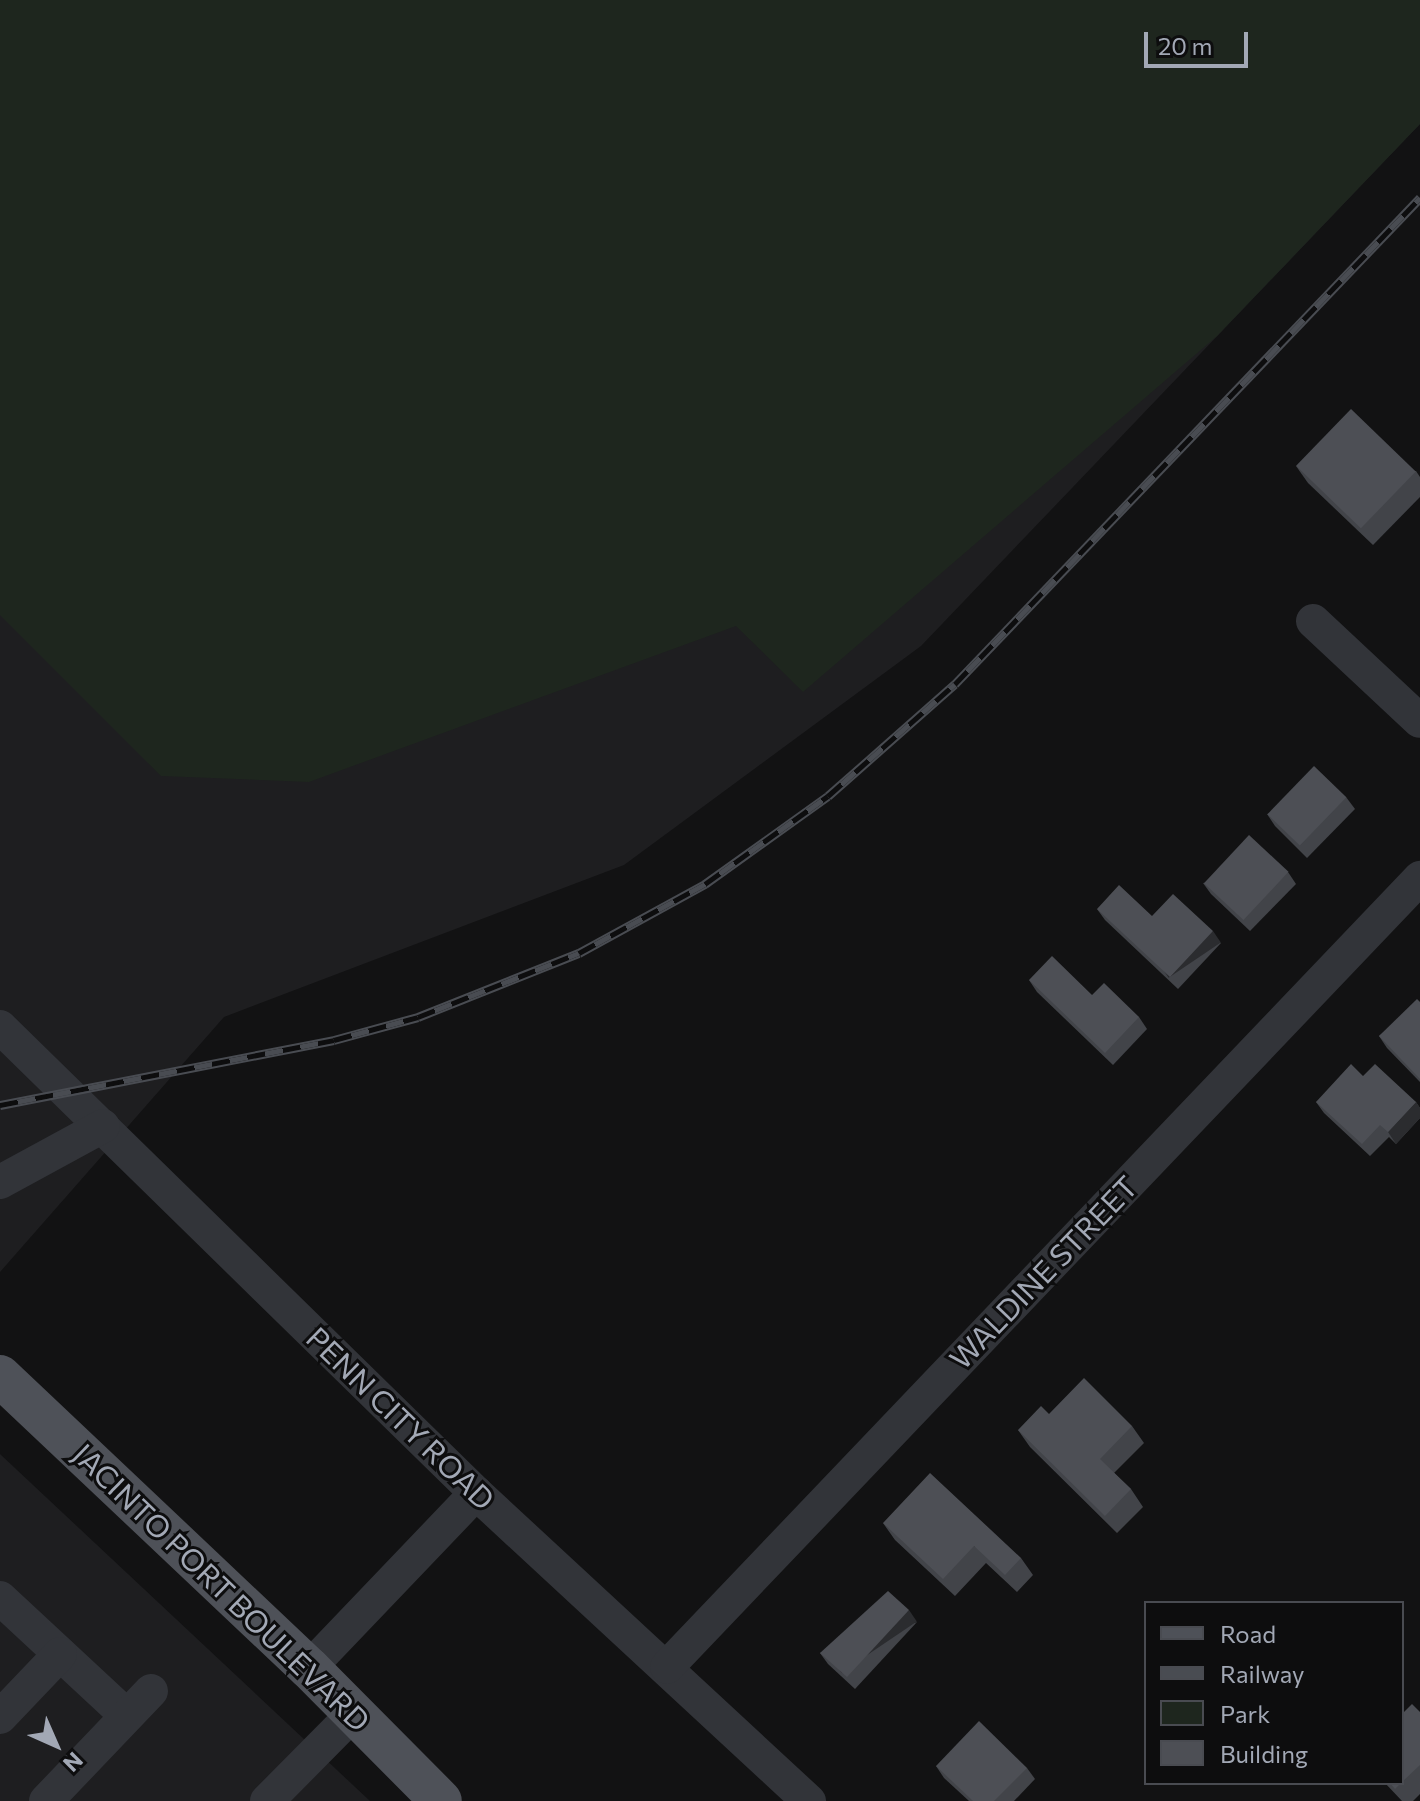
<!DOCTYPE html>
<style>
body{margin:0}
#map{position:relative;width:1420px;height:1801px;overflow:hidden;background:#121213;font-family:Commissioner,sans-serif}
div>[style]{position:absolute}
.built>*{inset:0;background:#1e1e20}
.green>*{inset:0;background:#1e261e}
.minor>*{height:34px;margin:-17px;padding:0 17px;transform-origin:17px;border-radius:17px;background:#323439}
.major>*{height:42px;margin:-21px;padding:0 21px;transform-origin:21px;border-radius:21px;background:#4e5158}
.rail>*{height:9px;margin-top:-4.5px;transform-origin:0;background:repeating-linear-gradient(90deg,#0d0d0e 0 18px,#494c52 0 36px);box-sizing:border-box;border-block:2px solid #494c52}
.wall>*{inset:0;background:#424449}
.shaded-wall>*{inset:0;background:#2b2c2f;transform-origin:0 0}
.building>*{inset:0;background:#4d4f55;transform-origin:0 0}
span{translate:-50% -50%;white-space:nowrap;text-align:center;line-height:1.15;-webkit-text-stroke:6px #0d0d0e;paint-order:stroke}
.street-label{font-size:30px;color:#a2a8b5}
.legend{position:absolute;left:1144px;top:1601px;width:260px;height:184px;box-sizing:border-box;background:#0d0d0e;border:2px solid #494b51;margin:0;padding:10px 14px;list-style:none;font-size:24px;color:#a2a8b5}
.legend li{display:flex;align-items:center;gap:16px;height:40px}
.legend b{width:40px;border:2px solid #494b51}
.north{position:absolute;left:16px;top:1705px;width:80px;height:80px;-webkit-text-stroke:6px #0d0d0e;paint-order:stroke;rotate:135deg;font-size:22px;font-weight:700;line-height:32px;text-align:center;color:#a2a8b5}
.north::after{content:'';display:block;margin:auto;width:28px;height:36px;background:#a2a8b5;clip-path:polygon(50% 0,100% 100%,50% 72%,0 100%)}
.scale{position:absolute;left:1144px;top:32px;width:104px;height:36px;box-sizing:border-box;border:4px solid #a2a8b5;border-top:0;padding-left:10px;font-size:24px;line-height:28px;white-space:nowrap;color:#a2a8b5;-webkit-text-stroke:6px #0d0d0e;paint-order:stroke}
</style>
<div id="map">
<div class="built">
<div style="clip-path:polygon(0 0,1420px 0,1420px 124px,921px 646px,624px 865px,224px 1017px,0 1272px)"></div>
<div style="clip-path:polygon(0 1454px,370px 1801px,0 1801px)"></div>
</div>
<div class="green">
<div style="clip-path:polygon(0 0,1420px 0,1420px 124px,1217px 336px,803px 692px,736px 626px,309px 782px,161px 776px,0 615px)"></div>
</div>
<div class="minor">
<div style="left:1313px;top:621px;width:146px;rotate:43.1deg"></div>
<div style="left:0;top:1027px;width:666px;rotate:44.39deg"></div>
<div style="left:476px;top:1493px;width:454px;rotate:42.8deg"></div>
<div style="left:0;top:1182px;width:117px;rotate:-28.5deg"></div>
<div style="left:0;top:1598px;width:173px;rotate:42.9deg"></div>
<div style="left:667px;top:1667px;width:1091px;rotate:-46.34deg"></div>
<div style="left:309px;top:1668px;width:242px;rotate:-46.3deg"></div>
<div style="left:0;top:1717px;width:87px;rotate:-46.4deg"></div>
<div style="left:46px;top:1801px;width:152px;rotate:-46.3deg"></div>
<div style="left:267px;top:1801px;width:125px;rotate:-45.3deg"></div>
</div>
<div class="major">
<div style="left:0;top:1376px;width:425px;rotate:43.4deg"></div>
<div style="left:309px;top:1668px;width:187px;rotate:45.2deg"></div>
</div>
<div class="rail">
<div style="left:0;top:1105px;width:340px;rotate:-11deg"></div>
<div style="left:334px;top:1040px;width:87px;rotate:-15.3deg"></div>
<div style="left:418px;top:1017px;width:173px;rotate:-21.7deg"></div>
<div style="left:579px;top:953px;width:144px;rotate:-28.7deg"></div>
<div style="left:705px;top:884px;width:151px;rotate:-35.6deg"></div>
<div style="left:828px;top:796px;width:169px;rotate:-41.4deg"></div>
<div style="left:955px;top:684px;width:673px;rotate:-46.27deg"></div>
</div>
<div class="wall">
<div style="clip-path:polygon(1296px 466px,1416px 471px,1420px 477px,1420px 497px,1373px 545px,1308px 483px)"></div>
<div style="clip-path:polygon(1346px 797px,1355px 809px,1307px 858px,1275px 826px,1267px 814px)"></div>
<div style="clip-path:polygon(1288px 872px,1296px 884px,1250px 931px,1211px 894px,1203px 883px)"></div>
<div style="clip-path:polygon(1097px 909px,1152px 916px,1221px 943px,1178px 989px,1105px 920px)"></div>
<div style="clip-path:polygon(1029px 980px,1092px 995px,1139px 1017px,1147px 1029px,1113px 1065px,1037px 992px)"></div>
<div style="clip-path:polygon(1420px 1002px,1420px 1082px,1387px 1048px,1379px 1036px)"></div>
<div style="clip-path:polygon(1363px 1076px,1416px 1102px,1420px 1108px,1420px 1118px,1396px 1144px,1389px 1137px,1370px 1156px,1324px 1113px,1316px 1102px)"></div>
<div style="clip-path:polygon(1132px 1426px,1144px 1443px,1114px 1473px,1131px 1489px,1143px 1507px,1117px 1533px,1030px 1447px,1018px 1430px)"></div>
<div style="clip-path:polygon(883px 1523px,1021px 1558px,1033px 1575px,1017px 1592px,986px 1563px,955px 1596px,895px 1540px)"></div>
<div style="clip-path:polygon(917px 1622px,855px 1689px,828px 1664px,820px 1653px)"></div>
<div style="clip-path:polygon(1420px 1712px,1420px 1794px,1413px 1801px,1402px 1801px,1385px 1783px,1402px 1783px)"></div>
<div style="clip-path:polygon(936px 1766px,1027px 1768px,1035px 1779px,1014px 1801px,969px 1801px,944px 1778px)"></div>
</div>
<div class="shaded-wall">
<div style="left:1213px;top:931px;width:14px;height:63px;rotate:56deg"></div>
<div style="clip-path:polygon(1416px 1102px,1420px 1108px,1420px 1118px,1396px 1144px,1388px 1132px)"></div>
<div style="left:909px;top:1610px;width:14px;height:91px;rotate:56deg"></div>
</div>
<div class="building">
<div style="left:1351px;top:409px;width:90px;height:79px;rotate:44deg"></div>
<div style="left:1314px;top:766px;width:45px;height:67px;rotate:44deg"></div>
<div style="left:1249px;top:835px;width:54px;height:66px;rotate:43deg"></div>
<div style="clip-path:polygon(1119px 885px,1152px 916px,1173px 894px,1213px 931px,1170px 977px,1097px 909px)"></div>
<div style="clip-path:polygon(1052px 956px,1092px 995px,1104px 983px,1139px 1017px,1105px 1053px,1029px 980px)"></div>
<div style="clip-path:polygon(1417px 999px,1420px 1002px,1420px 1079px,1379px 1036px)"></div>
<div style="clip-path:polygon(1351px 1064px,1363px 1076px,1375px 1064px,1416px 1102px,1388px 1132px,1380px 1125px,1362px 1144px,1316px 1102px)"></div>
<div style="clip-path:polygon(1084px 1378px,1132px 1426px,1100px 1459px,1131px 1489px,1105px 1516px,1018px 1430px,1041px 1406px,1049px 1414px)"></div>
<div style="clip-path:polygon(930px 1473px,1021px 1558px,1005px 1575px,974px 1546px,943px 1579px,883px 1523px)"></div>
<div style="clip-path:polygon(888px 1591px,909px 1610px,847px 1677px,820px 1653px)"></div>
<div style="clip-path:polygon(1412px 1704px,1420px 1712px,1420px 1765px,1402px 1782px,1402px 1714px)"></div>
<div style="clip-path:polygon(979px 1721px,1027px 1768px,994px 1801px,973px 1801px,936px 1766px)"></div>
<div style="clip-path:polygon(1390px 1783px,1401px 1783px,1395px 1789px)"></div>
</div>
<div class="street-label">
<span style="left:1043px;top:1272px;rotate:-46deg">WALDINE STREET</span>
<span style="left:401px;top:1418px;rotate:44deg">PENN CITY ROAD</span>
<span style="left:222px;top:1587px;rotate:44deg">JACINTO PORT BOULEVARD</span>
</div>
<ul class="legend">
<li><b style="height:10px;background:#4e5158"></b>Road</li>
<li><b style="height:10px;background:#494c52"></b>Railway</li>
<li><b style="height:22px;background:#1e261e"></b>Park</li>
<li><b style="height:22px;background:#4d4f55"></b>Building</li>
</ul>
<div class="north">N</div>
<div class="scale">20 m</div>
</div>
